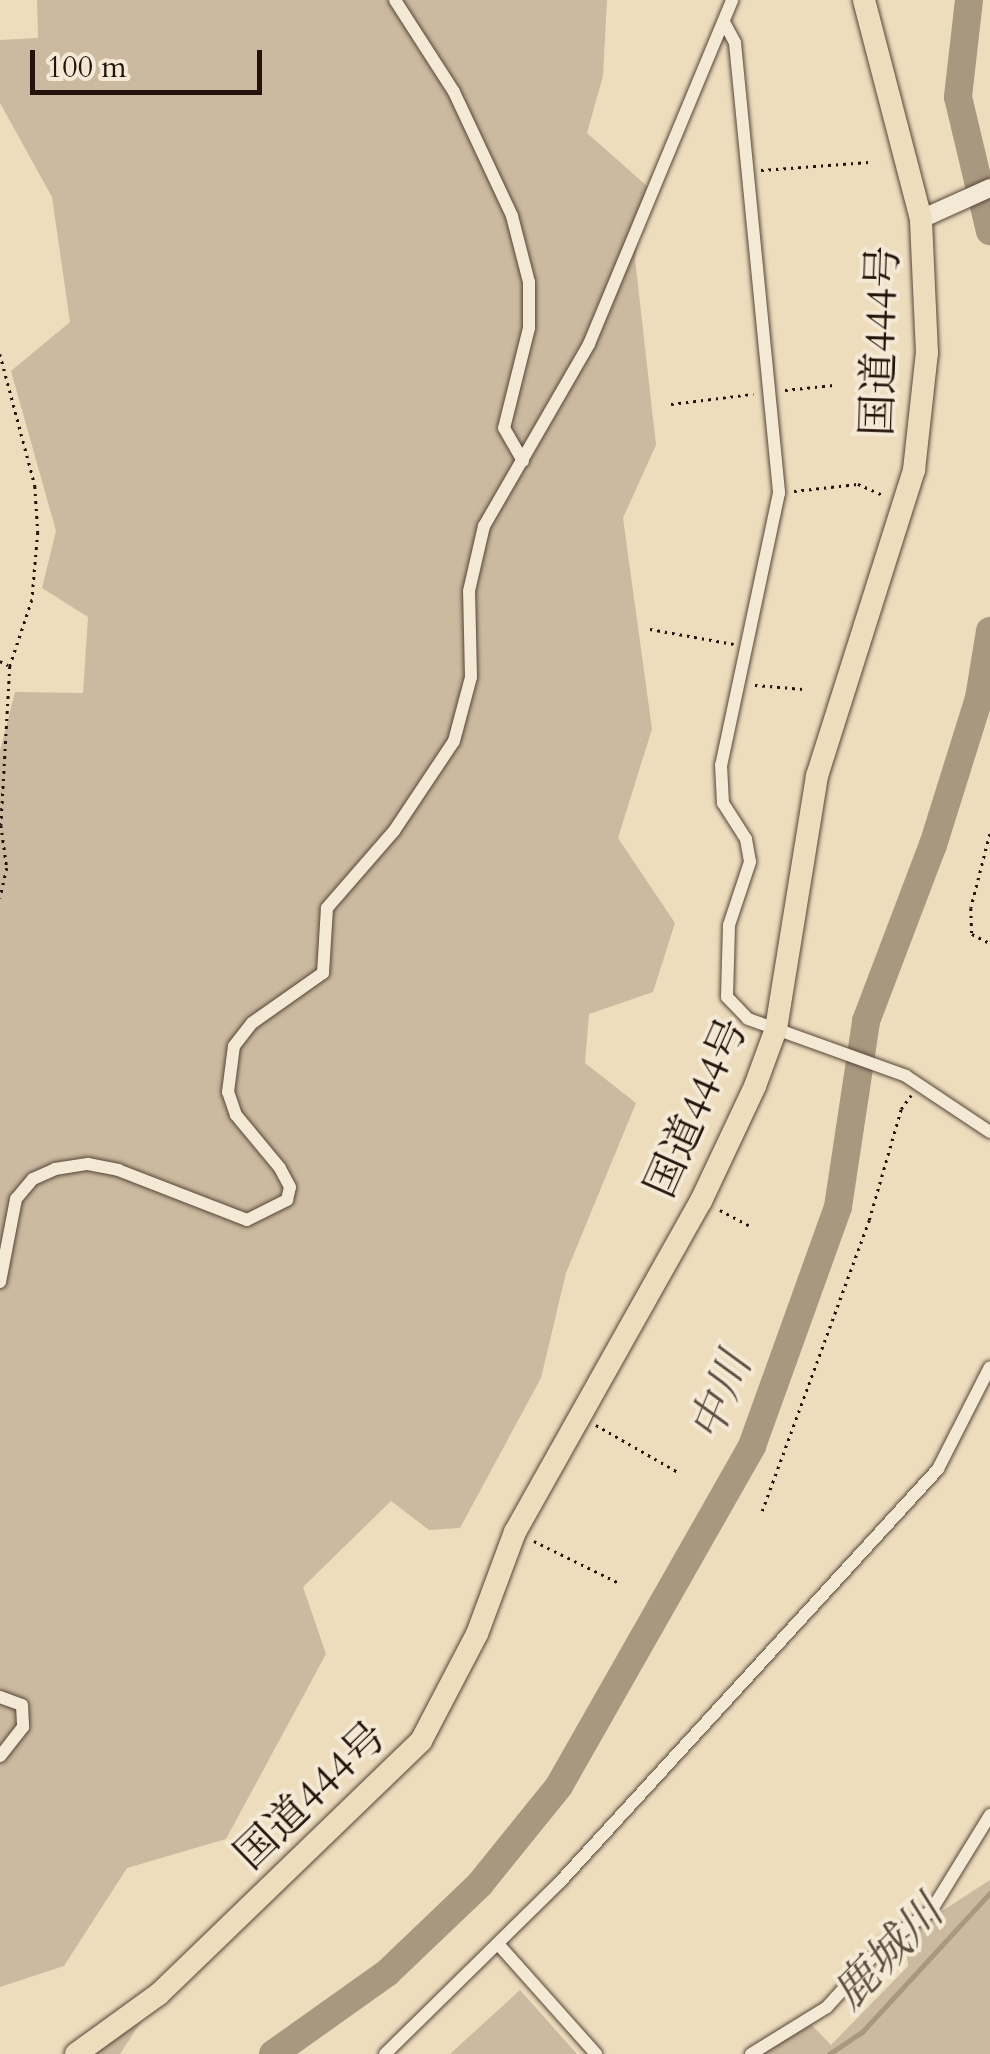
<!DOCTYPE html>
<meta charset="utf-8">
<style>
body{margin:0}
#map{position:relative;width:990px;height:2054px;overflow:hidden;background:#edddbd;font-family:Cardo,"Noto Serif JP",serif}
div>[style]{position:absolute}
.green>*{inset:0;background:#cbba9f}
.stream>*{height:5px;margin:-2.5px;padding:0 2.5px;transform-origin:2.5px;border-radius:2.5px;background:#a99880}
.river>*{height:28px;margin:-14px;padding:0 14px;transform-origin:14px;border-radius:14px;background:#a99880}
.path>*{height:2.5px;margin-top:-1.25px;transform-origin:0;background:repeating-linear-gradient(90deg,#24120b 0 2.5px,transparent 0 7.5px)}
.roads{filter:drop-shadow(0 0 2px #564538) drop-shadow(0 0 2px #564538)}
.street>*{height:12px;margin:-6px;padding:0 6px;transform-origin:6px;border-radius:6px;background:#f3e9d4}
.secondary>*{height:18px;margin:-9px;padding:0 9px;transform-origin:9px;border-radius:9px;background:#f3e9d4}
.highway>*{height:22px;margin:-11px;padding:0 11px;transform-origin:11px;border-radius:11px;background:#edddbd}
span{translate:-50% -50%;white-space:nowrap;text-align:center;line-height:1.15;-webkit-text-stroke:8px #f3e9d4;paint-order:stroke}
.street-label{font-size:42px;color:#24120b}
.water-label{font-size:45px;color:#604e40;font-style:italic}
.scale{position:absolute;left:30px;top:50px;width:232px;height:45px;box-sizing:border-box;border:5px solid #24120b;border-top:0;padding-left:12px;font-size:30px;line-height:35px;white-space:nowrap;color:#24120b;-webkit-text-stroke:8px #f3e9d4;paint-order:stroke}
</style>
<div id="map">
<div class="green">
<div style="clip-path:polygon(37px 0,607px 0,603px 76px,587px 133px,647px 186px,635px 259px,656px 445px,623px 518px,652px 729px,618px 838px,675px 923px,653px 992px,589px 1014px,585px 1063px,636px 1103px,566px 1273px,541px 1378px,460px 1528px,429px 1530px,391px 1501px,303px 1587px,326px 1654px,226px 1839px,127px 1868px,64px 1966px,0 1987px,0 751px,15px 692px,83px 693px,88px 617px,42px 588px,56px 531px,11px 371px,70px 322px,52px 197px,0 103px,0 40px,38px 38px)"></div>
<div style="clip-path:polygon(990px 1880px,990px 2054px,761px 2054px,807px 2020px,831px 2045px,908px 1966px,905px 1935px)"></div>
<div style="clip-path:polygon(520px 1990px,577px 2054px,450px 2054px)"></div>
<div style="clip-path:polygon(141px 2022px,120px 2054px,92px 2054px)"></div>
</div>
<div class="stream">
<div style="left:829px;top:2054px;width:40px;rotate:-34deg"></div>
<div style="left:862px;top:2032px;width:189px;rotate:-47.4deg"></div>
</div>
<div class="river">
<div style="left:969px;top:0;width:98px;rotate:96.5deg"></div>
<div style="left:958px;top:97px;width:138px;rotate:76.6deg"></div>
<div style="left:273px;top:2054px;width:140px;rotate:-35.4deg"></div>
<div style="left:387px;top:1973px;width:129px;rotate:-43.7deg"></div>
<div style="left:480px;top:1884px;width:126px;rotate:-51.1deg"></div>
<div style="left:559px;top:1786px;width:391px;rotate:-60.4deg"></div>
<div style="left:752px;top:1446px;width:254px;rotate:-70.2deg"></div>
<div style="left:838px;top:1207px;width:188px;rotate:-81.4deg"></div>
<div style="left:866px;top:1021px;width:188px;rotate:-69.2deg"></div>
<div style="left:933px;top:845px;width:154px;rotate:-72.6deg"></div>
<div style="left:979px;top:698px;width:68px;rotate:-80.7deg"></div>
</div>
<div class="path">
<div style="left:761px;top:170px;width:108px;rotate:-4.2deg"></div>
<div style="left:0;top:354px;width:137px;rotate:75.1deg"></div>
<div style="left:35px;top:486px;width:46px;rotate:86.3deg"></div>
<div style="left:38px;top:532px;width:68px;rotate:95deg"></div>
<div style="left:32px;top:600px;width:70px;rotate:108.4deg"></div>
<div style="left:10px;top:666px;width:159px;rotate:93.2deg"></div>
<div style="left:1px;top:825px;width:43px;rotate:82.1deg"></div>
<div style="left:7px;top:868px;width:31px;rotate:103deg"></div>
<div style="left:785px;top:390px;width:49px;rotate:-5.8deg"></div>
<div style="left:671px;top:404px;width:83px;rotate:-7deg"></div>
<div style="left:794px;top:491px;width:64px;rotate:-6.2deg"></div>
<div style="left:858px;top:484px;width:27px;rotate:24deg"></div>
<div style="left:650px;top:629px;width:85px;rotate:10.1deg"></div>
<div style="left:0;top:661px;width:9px;rotate:27deg"></div>
<div style="left:755px;top:685px;width:48px;rotate:4.8deg"></div>
<div style="left:990px;top:834px;width:76px;rotate:104.4deg"></div>
<div style="left:971px;top:908px;width:26px;rotate:88deg"></div>
<div style="left:972px;top:934px;width:20px;rotate:27deg"></div>
<div style="left:720px;top:1210px;width:36px;rotate:28deg"></div>
<div style="left:596px;top:1425px;width:95px;rotate:29.8deg"></div>
<div style="left:762px;top:1511px;width:310px;rotate:-69.8deg"></div>
<div style="left:869px;top:1220px;width:116px;rotate:-73.9deg"></div>
<div style="left:901px;top:1109px;width:17px;rotate:-54deg"></div>
<div style="left:534px;top:1541px;width:97px;rotate:26.3deg"></div>
</div>
<div class="roads">
<div class="street">
<div style="left:395px;top:0;width:109px;rotate:57.3deg"></div>
<div style="left:454px;top:92px;width:137px;rotate:64.9deg"></div>
<div style="left:512px;top:216px;width:68px;rotate:75.6deg"></div>
<div style="left:529px;top:282px;width:46px;rotate:90deg"></div>
<div style="left:529px;top:328px;width:103px;rotate:104deg"></div>
<div style="left:504px;top:428px;width:38px;rotate:60deg"></div>
<div style="left:724px;top:22px;width:24px;rotate:62deg"></div>
<div style="left:735px;top:43px;width:452px;rotate:84.4deg"></div>
<div style="left:779px;top:493px;width:278px;rotate:102deg"></div>
<div style="left:721px;top:765px;width:38px;rotate:87deg"></div>
<div style="left:723px;top:803px;width:43px;rotate:57.4deg"></div>
<div style="left:746px;top:839px;width:23px;rotate:80deg"></div>
<div style="left:750px;top:862px;width:66px;rotate:108.4deg"></div>
<div style="left:729px;top:925px;width:72px;rotate:91.6deg"></div>
<div style="left:727px;top:997px;width:30px;rotate:46deg"></div>
<div style="left:748px;top:1019px;width:168px;rotate:19.8deg"></div>
<div style="left:906px;top:1076px;width:101px;rotate:33.7deg"></div>
<div style="left:0;top:1282px;width:85px;rotate:-79.1deg"></div>
<div style="left:16px;top:1199px;width:26px;rotate:-50deg"></div>
<div style="left:33px;top:1179px;width:24px;rotate:-24deg"></div>
<div style="left:55px;top:1169px;width:33px;rotate:-9deg"></div>
<div style="left:88px;top:1164px;width:31px;rotate:11deg"></div>
<div style="left:118px;top:1170px;width:138px;rotate:21.2deg"></div>
<div style="left:247px;top:1220px;width:45px;rotate:-26.6deg"></div>
<div style="left:287px;top:1200px;width:13px;rotate:-77deg"></div>
<div style="left:290px;top:1187px;width:21px;rotate:-118deg"></div>
<div style="left:280px;top:1168px;width:69px;rotate:-129.7deg"></div>
<div style="left:236px;top:1115px;width:24px;rotate:-109deg"></div>
<div style="left:228px;top:1092px;width:46px;rotate:-82.6deg"></div>
<div style="left:234px;top:1046px;width:29px;rotate:-52deg"></div>
<div style="left:252px;top:1023px;width:87px;rotate:-35.2deg"></div>
<div style="left:323px;top:973px;width:65px;rotate:-86.5deg"></div>
<div style="left:327px;top:908px;width:102px;rotate:-49deg"></div>
<div style="left:394px;top:831px;width:108px;rotate:-56.3deg"></div>
<div style="left:454px;top:741px;width:66px;rotate:-75.1deg"></div>
<div style="left:471px;top:677px;width:86px;rotate:-91.3deg"></div>
<div style="left:469px;top:591px;width:67px;rotate:-77deg"></div>
<div style="left:484px;top:526px;width:210px;rotate:-60deg"></div>
<div style="left:589px;top:344px;width:373px;rotate:-67.4deg"></div>
<div style="left:0;top:1697px;width:23px;rotate:20deg"></div>
<div style="left:22px;top:1705px;width:22px;rotate:87deg"></div>
<div style="left:23px;top:1727px;width:37px;rotate:128deg"></div>
<div style="left:499px;top:1945px;width:146px;rotate:48.3deg"></div>
<div style="left:385px;top:2054px;width:245px;rotate:-44.5deg"></div>
<div style="left:560px;top:1882px;width:560px;rotate:-47.53deg"></div>
<div style="left:938px;top:1469px;width:114px;rotate:-63deg"></div>
<div style="left:751px;top:2054px;width:89px;rotate:-31.7deg"></div>
<div style="left:827px;top:2007px;width:86px;rotate:-47.8deg"></div>
<div style="left:885px;top:1943px;width:56px;rotate:-34.8deg"></div>
<div style="left:931px;top:1911px;width:113px;rotate:-58.4deg"></div>
</div>
<div class="secondary">
<div style="left:921px;top:219px;width:76px;rotate:-24.2deg"></div>
</div>
<div class="highway">
<div style="left:76px;top:2054px;width:102px;rotate:-35.9deg"></div>
<div style="left:159px;top:1994px;width:364px;rotate:-44deg"></div>
<div style="left:421px;top:1741px;width:121px;rotate:-62.4deg"></div>
<div style="left:477px;top:1634px;width:109px;rotate:-69.6deg"></div>
<div style="left:515px;top:1532px;width:380px;rotate:-60.7deg"></div>
<div style="left:701px;top:1201px;width:127px;rotate:-64.8deg"></div>
<div style="left:755px;top:1086px;width:61px;rotate:-69.8deg"></div>
<div style="left:776px;top:1029px;width:256px;rotate:-80.8deg"></div>
<div style="left:817px;top:776px;width:321px;rotate:-72.4deg"></div>
<div style="left:914px;top:470px;width:118px;rotate:-83.7deg"></div>
<div style="left:927px;top:353px;width:134px;rotate:-92.6deg"></div>
<div style="left:921px;top:219px;width:226px;rotate:-104.6deg"></div>
</div>
</div>
<div class="street-label">
<span style="left:881px;top:341px;rotate:-88deg">国道444号</span>
<span style="left:697px;top:1108px;rotate:-66deg">国道444号</span>
<span style="left:311px;top:1796px;rotate:-44deg">国道444号</span>
</div>
<div class="water-label">
<span style="left:721px;top:1397px;rotate:-68deg">中川</span>
<span style="left:888px;top:1953px;rotate:-46deg">鹿城川</span>
</div>
<div class="scale">100 m</div>
</div>
